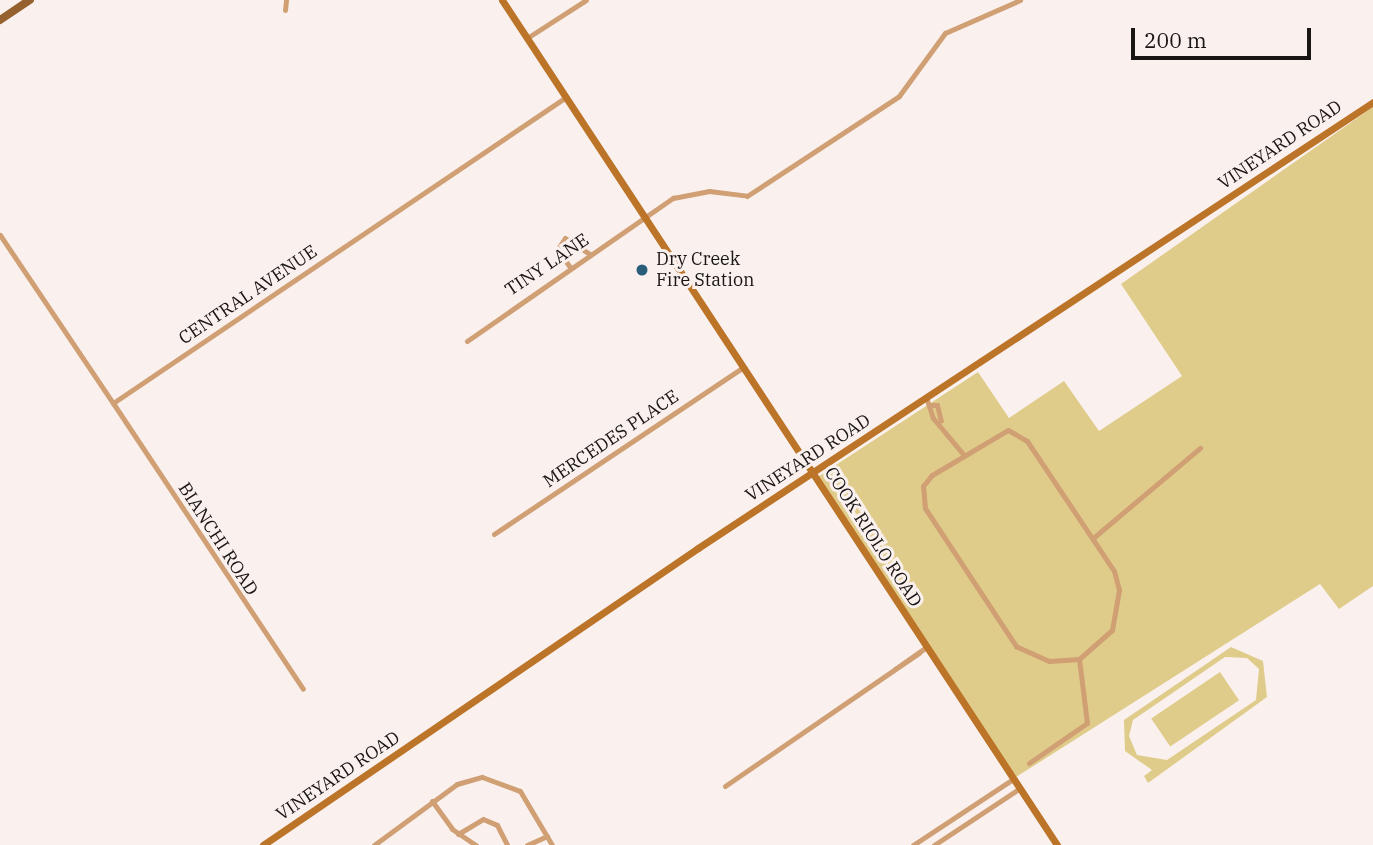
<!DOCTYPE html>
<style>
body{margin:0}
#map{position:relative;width:1373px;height:845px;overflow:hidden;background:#faf1ef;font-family:"IBM Plex Serif",serif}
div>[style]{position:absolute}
.green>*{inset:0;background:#e0cc8a;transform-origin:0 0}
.street>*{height:5px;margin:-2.5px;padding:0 2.5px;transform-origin:2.5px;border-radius:2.5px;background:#d09f73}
.secondary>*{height:7px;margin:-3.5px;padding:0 3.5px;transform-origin:3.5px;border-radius:3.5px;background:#bc7428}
.primary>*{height:8px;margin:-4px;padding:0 4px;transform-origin:4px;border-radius:4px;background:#95612e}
.dots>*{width:19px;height:19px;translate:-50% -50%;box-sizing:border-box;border:4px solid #faf1ef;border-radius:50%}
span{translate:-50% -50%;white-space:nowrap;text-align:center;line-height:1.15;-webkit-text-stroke:6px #faf1ef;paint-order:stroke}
.street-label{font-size:18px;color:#181514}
.poi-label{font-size:18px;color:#181514}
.left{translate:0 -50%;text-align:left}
.scale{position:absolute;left:1131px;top:28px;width:180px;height:32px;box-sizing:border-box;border:4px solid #181514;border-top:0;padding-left:9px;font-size:21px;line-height:24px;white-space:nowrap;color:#181514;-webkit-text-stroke:5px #faf1ef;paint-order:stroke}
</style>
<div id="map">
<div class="green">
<div style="clip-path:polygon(1373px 107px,1373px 586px,1339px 609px,1320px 584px,1013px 779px,816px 478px,978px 372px,1009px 418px,1064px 381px,1099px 431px,1182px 376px,1121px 284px)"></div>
<div style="clip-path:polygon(evenodd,1231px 647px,1263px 661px,1267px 697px,1148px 783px,1144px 776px,1152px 770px,1125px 751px,1124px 720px,1231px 647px,1225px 657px,1247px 658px,1259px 669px,1256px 700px,1167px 760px,1137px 755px,1129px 736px,1133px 720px,1225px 657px)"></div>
<div style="left:1220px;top:672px;width:34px;height:83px;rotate:56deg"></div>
</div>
<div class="street">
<div style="left:285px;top:10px;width:10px;rotate:-84deg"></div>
<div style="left:527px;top:38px;width:70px;rotate:-32.8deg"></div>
<div style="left:0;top:235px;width:202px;rotate:56.1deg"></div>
<div style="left:113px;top:403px;width:547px;rotate:-34.04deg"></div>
<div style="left:570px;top:267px;width:21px;rotate:-127deg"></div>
<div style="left:557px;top:250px;width:14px;rotate:-56deg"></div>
<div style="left:565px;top:238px;width:30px;rotate:33deg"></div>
<div style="left:467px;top:341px;width:251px;rotate:-34.8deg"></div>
<div style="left:673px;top:198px;width:37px;rotate:-11deg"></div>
<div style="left:709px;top:191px;width:38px;rotate:7deg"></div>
<div style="left:747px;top:196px;width:182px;rotate:-33.3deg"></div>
<div style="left:899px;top:96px;width:78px;rotate:-53.9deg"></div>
<div style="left:945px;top:33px;width:82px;rotate:-23.7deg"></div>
<div style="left:927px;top:400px;width:19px;rotate:72deg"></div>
<div style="left:933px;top:418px;width:47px;rotate:50.2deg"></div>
<div style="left:113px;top:403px;width:343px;rotate:56.4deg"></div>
<div style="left:931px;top:405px;width:6px"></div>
<div style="left:937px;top:405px;width:16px;rotate:76deg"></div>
<div style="left:1008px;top:430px;width:22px;rotate:30deg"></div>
<div style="left:1027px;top:441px;width:156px;rotate:56.2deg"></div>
<div style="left:1114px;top:571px;width:20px;rotate:75deg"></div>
<div style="left:1119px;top:590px;width:41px;rotate:99.9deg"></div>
<div style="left:1112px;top:630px;width:44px;rotate:138.7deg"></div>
<div style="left:1079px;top:659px;width:30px;rotate:176deg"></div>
<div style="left:1049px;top:661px;width:36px;rotate:-156deg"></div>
<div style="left:1016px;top:646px;width:165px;rotate:-123.4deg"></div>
<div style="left:925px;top:508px;width:22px;rotate:-95deg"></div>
<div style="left:923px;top:486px;width:14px;rotate:-51deg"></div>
<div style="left:932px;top:475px;width:88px;rotate:-30.6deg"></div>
<div style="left:494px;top:534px;width:300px;rotate:-33.8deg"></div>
<div style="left:1093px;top:538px;width:140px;rotate:-40.1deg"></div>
<div style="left:919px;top:653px;width:29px;rotate:146deg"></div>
<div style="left:895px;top:669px;width:39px;rotate:-35deg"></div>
<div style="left:1029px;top:763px;width:70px;rotate:-34.6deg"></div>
<div style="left:1087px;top:723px;width:64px;rotate:-97.1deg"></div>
<div style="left:725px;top:786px;width:206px;rotate:-34.5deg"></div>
<div style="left:432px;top:801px;width:34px;rotate:54deg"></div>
<div style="left:452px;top:829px;width:29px;rotate:34deg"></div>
<div style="left:458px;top:834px;width:29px;rotate:-31deg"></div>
<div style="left:483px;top:819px;width:15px;rotate:23deg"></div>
<div style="left:497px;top:825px;width:22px;rotate:63deg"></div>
<div style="left:374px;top:845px;width:103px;rotate:-36.3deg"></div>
<div style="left:457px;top:784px;width:26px;rotate:-16deg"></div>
<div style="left:482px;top:777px;width:40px;rotate:20.2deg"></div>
<div style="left:520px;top:791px;width:63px;rotate:59.3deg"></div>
<div style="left:527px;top:845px;width:22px;rotate:-24deg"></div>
<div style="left:913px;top:845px;width:120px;rotate:-33.4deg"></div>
<div style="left:934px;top:845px;width:103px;rotate:-33.5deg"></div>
</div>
<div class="secondary">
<div style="left:502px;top:0;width:1011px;rotate:56.7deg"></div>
<div style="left:263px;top:845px;width:527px;rotate:-34.32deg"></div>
<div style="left:698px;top:548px;width:809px;rotate:-33.45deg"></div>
</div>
<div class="primary">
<div style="left:0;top:20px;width:36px;rotate:-34deg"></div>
</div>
<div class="dots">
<div style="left:642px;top:270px;background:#2a5d7a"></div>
</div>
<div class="street-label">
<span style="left:1280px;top:145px;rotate:-34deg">VINEYARD ROAD</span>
<span style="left:547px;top:265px;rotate:-34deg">TINY LANE</span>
<span style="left:248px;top:295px;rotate:-34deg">CENTRAL AVENUE</span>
<span style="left:611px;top:439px;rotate:-34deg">MERCEDES PLACE</span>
<span style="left:808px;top:458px;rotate:-33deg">VINEYARD ROAD</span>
<span style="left:873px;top:537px;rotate:57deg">COOK RIOLO ROAD</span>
<span style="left:218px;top:539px;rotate:57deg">BIANCHI ROAD</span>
<span style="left:338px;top:776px;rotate:-34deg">VINEYARD ROAD</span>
</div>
<div class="poi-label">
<span class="left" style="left:656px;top:270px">Dry Creek<br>Fire Station</span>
</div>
<div class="scale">200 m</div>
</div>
